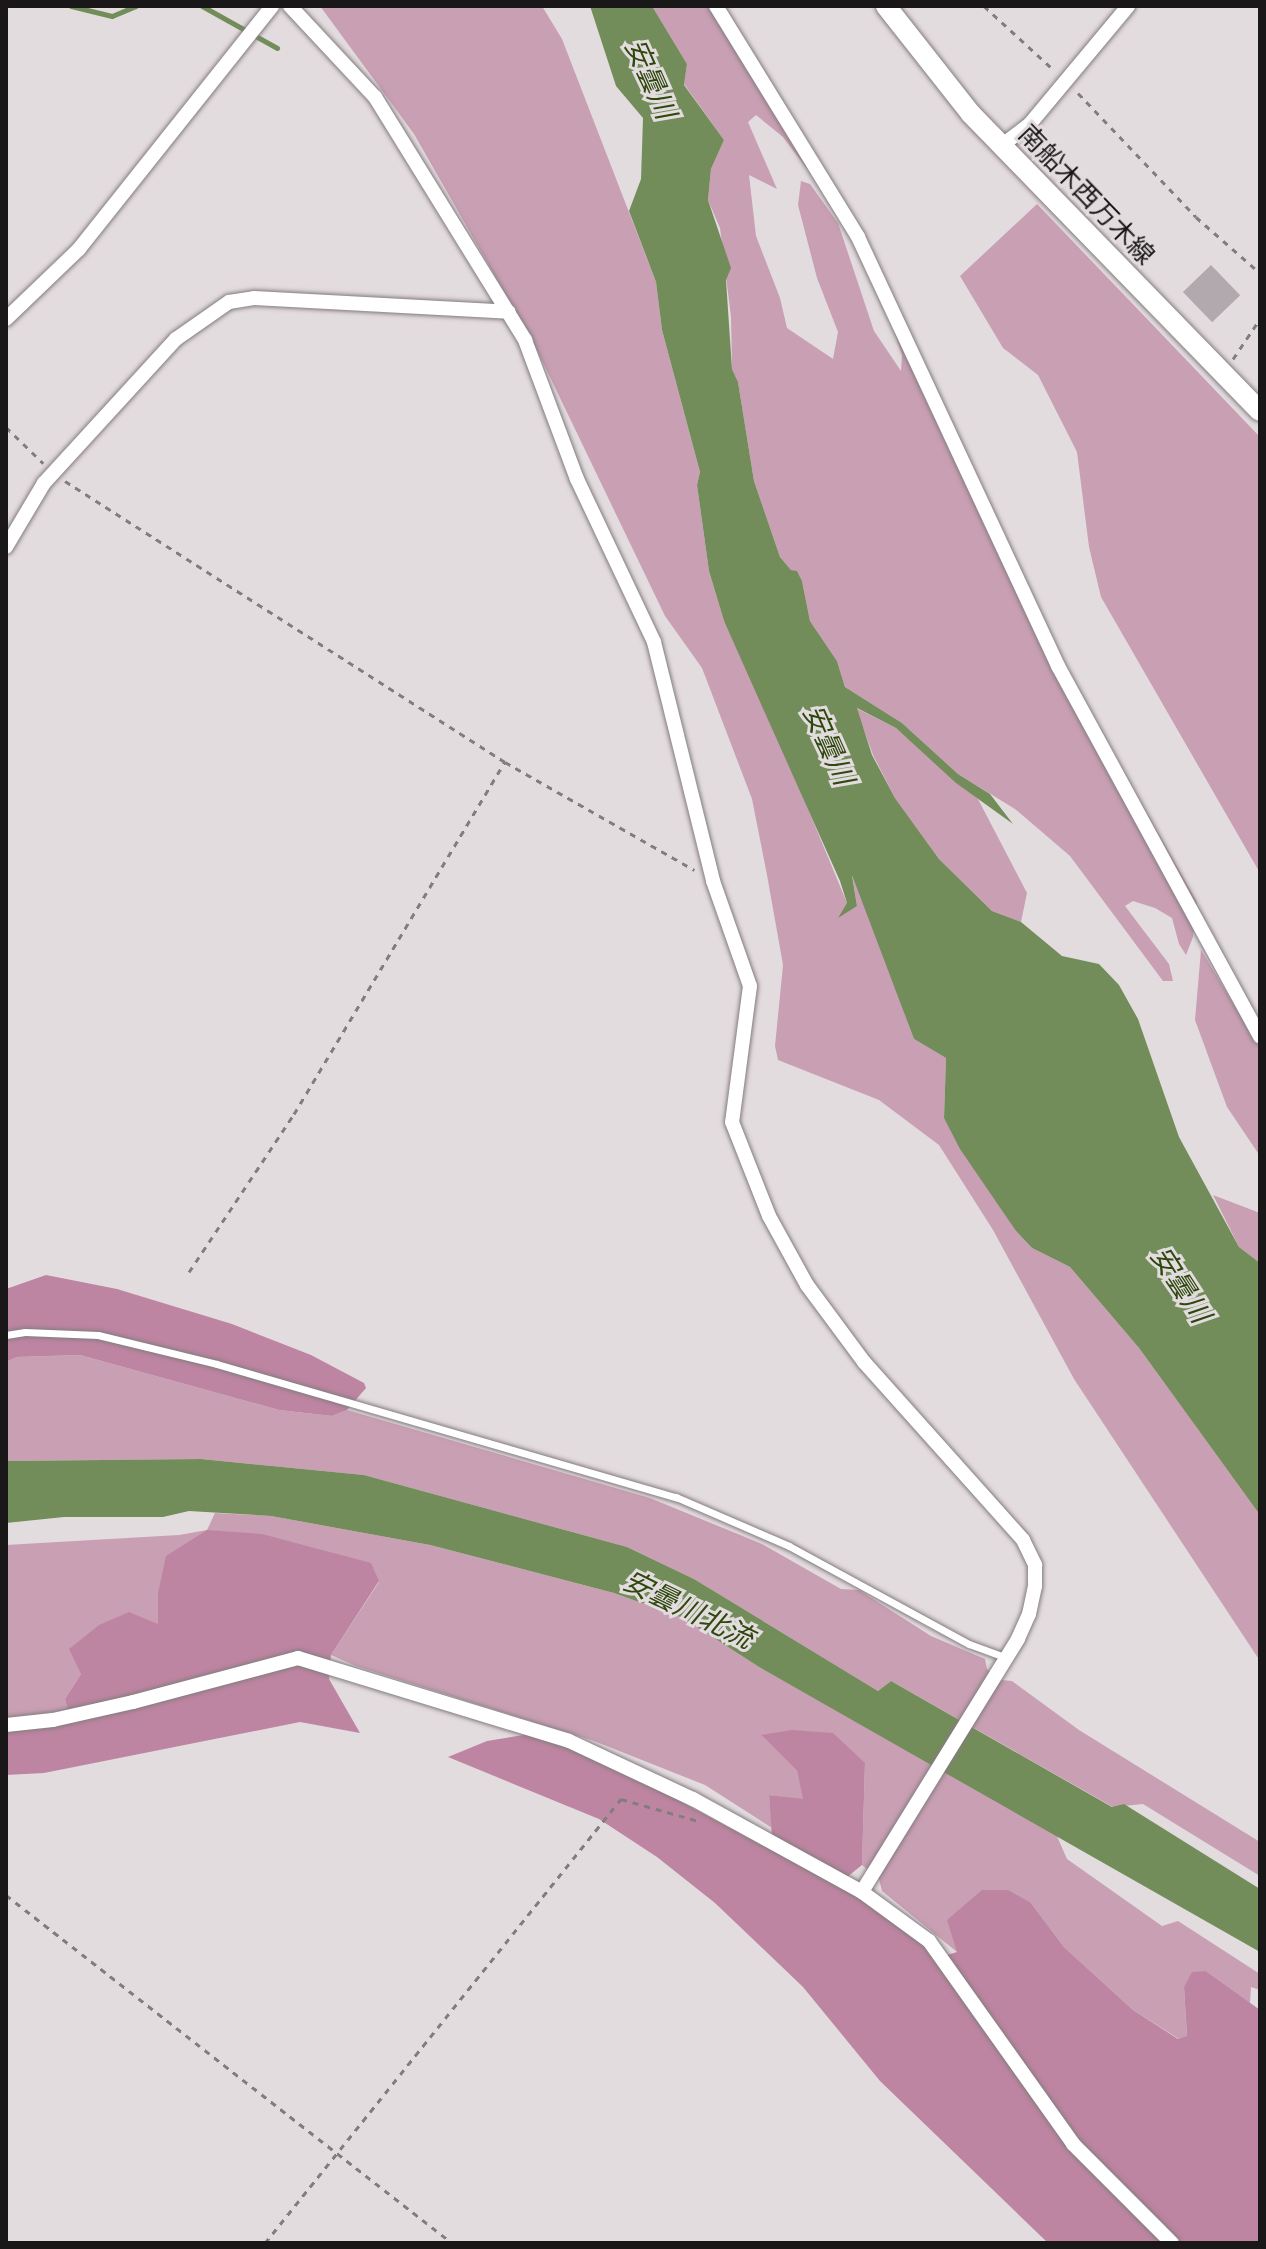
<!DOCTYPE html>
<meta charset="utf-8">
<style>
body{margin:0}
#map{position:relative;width:1266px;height:2249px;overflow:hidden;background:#e3dcdf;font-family:Karla,"Noto Sans JP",sans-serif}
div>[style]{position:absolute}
.green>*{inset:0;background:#c99fb4}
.forest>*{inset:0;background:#be85a2}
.water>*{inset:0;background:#738d5a}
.stream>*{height:5px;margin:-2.5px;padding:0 2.5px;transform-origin:2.5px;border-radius:2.5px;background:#738d5a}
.building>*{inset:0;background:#b1a9ad;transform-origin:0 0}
.path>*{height:3px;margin-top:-1.5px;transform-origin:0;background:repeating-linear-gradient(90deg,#817d7f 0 6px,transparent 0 12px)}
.roads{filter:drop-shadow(0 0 2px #837c7f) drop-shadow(0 0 2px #837c7f)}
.lane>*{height:7px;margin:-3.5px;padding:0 3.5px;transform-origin:3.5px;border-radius:3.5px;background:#fff}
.street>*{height:14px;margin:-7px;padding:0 7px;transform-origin:7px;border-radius:7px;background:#fff}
.secondary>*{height:20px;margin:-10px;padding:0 10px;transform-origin:10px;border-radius:10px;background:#fff}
span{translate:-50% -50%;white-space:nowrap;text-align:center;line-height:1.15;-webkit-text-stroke:6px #e3dcdf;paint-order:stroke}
.street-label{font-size:26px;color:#191718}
.water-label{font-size:28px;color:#2e480e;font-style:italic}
.frame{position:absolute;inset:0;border:8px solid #191718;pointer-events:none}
</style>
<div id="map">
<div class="green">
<div style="clip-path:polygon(320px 6px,542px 6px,562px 39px,656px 282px,662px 330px,700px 472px,697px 485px,709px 571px,724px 621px,772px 722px,847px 903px,857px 906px,852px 873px,859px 889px,914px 1039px,946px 1058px,944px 1118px,1016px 1231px,1032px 1248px,1070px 1267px,1139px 1348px,1260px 1515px,1260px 1661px,1074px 1379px,993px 1230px,939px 1145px,879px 1100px,778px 1060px,775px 1046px,783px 965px,767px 875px,752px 799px,702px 668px,665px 616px,535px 346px,414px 134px)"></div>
<div style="clip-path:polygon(652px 6px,707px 6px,844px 202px,811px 174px,783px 137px,756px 115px,748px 122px,777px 189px,749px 175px,756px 236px,780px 298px,787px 328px,833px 359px,838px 332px,817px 278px,798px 205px,801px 181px,810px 184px,838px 223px,874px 331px,901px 371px,902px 355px,890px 319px,1061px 661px,1197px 902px,1193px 937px,1186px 955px,1179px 944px,1172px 918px,1155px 908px,1133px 901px,1125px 906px,1169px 964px,1173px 981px,1163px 981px,1070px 856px,1015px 809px,958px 774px,902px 723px,845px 687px,837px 661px,810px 621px,802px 581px,797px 572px,791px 570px,780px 557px,754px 481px,738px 382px,732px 369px,731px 317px,720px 228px,708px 200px,711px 169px,724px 140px,684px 84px,687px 64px)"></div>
<div style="clip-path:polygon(1037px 204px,1260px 437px,1260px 873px,1101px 597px,1089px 547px,1077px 452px,1038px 375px,1003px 348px,960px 276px)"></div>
<div style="clip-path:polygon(856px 708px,896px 728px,978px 799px,1027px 893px,1021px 922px,992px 911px,939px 859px,895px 798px,873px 755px)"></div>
<div style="clip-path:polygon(1201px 950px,1260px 1048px,1260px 1156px,1227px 1107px,1195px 1020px)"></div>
<div style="clip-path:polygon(1213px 1195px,1260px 1213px,1260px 1263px,1239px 1247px)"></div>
<div style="clip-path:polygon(80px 1355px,279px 1410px,332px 1416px,347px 1410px,650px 1498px,762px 1544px,841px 1589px,859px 1590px,931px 1636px,985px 1659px,987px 1669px,1001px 1680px,1012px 1681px,1079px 1730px,1260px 1842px,1260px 1876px,1143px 1804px,1113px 1807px,891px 1681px,878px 1691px,694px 1579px,627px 1547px,364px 1475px,201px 1459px,6px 1461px,6px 1362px,17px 1357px)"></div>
<div style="clip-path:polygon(215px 1513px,271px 1516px,430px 1545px,614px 1593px,683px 1618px,759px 1667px,1056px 1834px,1067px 1859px,1162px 1926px,1178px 1921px,1260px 1974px,1260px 1990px,1251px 1987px,1250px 2003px,1206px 1971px,1184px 1987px,1187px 2037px,1179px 2039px,1133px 2010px,1064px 1947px,1031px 1903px,957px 1952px,882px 1891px,879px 1879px,862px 1865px,865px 1763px,762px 1736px,797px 1771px,804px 1800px,769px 1795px,772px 1828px,705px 1785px,594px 1741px,356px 1666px,331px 1655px,379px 1582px,158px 1593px,158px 1624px,81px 1674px,65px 1699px,68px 1710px,6px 1719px,6px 1545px,179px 1535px,207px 1530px)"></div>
</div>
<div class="forest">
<div style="clip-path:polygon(46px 1275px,117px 1289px,232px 1324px,311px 1355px,364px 1383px,366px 1388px,347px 1410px,332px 1416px,279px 1410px,80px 1355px,17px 1357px,6px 1362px,6px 1289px)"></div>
<div style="clip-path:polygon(207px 1530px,262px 1534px,371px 1563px,379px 1581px,331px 1655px,329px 1679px,360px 1733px,300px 1722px,44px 1773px,6px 1775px,6px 1731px,71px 1722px,65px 1699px,81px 1674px,69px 1649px,99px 1625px,129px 1612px,158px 1624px,158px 1593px,166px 1556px)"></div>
<div style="clip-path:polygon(792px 1730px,833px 1733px,865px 1763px,862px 1865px,841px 1882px,944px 1956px,957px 1952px,947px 1920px,982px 1890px,1008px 1890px,1031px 1903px,1064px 1947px,1133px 2010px,1178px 2039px,1187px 2036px,1184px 1987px,1192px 1972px,1206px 1971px,1260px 2010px,1260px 2243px,1048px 2243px,880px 2081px,803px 1987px,715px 1903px,657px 1857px,599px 1819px,448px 1757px,487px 1741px,530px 1734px,572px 1748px,631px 1775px,773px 1851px,769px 1795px,803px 1799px,797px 1771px,761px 1735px)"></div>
</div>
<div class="water">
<div style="clip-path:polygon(590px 6px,652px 6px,687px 64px,684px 85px,724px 140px,711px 169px,708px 200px,731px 268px,726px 280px,732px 369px,738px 382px,754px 481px,780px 557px,791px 570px,797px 571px,802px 581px,810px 621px,837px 661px,845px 687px,902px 723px,958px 774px,990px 794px,1013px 824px,956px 783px,896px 728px,857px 708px,872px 755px,895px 798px,939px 859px,992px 911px,1021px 922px,1062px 956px,1099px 964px,1119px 985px,1138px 1019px,1179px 1137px,1239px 1247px,1260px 1263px,1260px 1515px,1139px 1348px,1070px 1267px,1032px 1248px,1016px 1231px,960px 1149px,944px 1118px,946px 1058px,914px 1039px,852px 875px,857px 906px,838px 918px,847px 903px,840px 881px,724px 621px,709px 571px,697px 485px,700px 472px,662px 330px,656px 282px,629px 211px,641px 179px,643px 118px,616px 86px)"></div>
<div style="clip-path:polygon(201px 1459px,364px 1475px,627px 1547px,694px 1579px,878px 1691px,891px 1681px,1112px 1807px,1124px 1804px,1260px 1889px,1260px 1952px,759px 1667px,683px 1618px,614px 1593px,430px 1545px,271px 1516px,189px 1511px,163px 1517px,64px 1517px,6px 1523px,6px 1461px)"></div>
</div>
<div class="stream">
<div style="left:71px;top:6px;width:42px;rotate:13.7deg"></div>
<div style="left:112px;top:16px;width:26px;rotate:-23deg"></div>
<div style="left:202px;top:6px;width:86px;rotate:29.2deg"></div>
</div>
<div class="building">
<div style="left:1211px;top:265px;width:42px;height:39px;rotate:46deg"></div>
</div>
<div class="path">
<div style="left:984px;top:6px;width:96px;rotate:42.5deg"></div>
<div style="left:1078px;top:93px;width:171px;rotate:46.4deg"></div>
<div style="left:1196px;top:217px;width:85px;rotate:41.2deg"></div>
<div style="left:1233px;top:359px;width:48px;rotate:-56deg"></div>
<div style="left:6px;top:427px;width:52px;rotate:44.2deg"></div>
<div style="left:65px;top:481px;width:522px;rotate:32.56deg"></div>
<div style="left:505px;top:762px;width:218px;rotate:29.7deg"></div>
<div style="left:189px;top:1272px;width:190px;rotate:-56.4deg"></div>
<div style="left:294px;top:1114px;width:410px;rotate:-59.1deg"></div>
<div style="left:6px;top:1895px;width:566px;rotate:37.96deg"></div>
<div style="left:265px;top:2243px;width:569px;rotate:-51.28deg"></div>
<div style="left:621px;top:1799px;width:80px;rotate:15.9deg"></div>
</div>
<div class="roads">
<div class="lane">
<div style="left:6px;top:1335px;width:19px;rotate:-9deg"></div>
<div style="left:25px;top:1332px;width:73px;rotate:2.4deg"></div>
<div style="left:98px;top:1335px;width:122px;rotate:13.7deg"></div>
<div style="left:217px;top:1364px;width:478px;rotate:16.2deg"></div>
<div style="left:676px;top:1497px;width:123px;rotate:23.4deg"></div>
<div style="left:789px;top:1546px;width:205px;rotate:28.6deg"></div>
<div style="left:969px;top:1644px;width:40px;rotate:20.2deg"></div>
</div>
<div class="street">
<div style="left:290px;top:6px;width:125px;rotate:47deg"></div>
<div style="left:375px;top:97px;width:286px;rotate:58.3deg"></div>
<div style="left:525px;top:340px;width:148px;rotate:69.5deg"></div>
<div style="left:577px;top:479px;width:180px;rotate:64.7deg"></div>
<div style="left:654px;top:642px;width:246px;rotate:76.1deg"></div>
<div style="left:713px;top:881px;width:111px;rotate:70.6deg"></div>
<div style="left:750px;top:986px;width:137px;rotate:97.5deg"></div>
<div style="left:732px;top:1122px;width:101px;rotate:68.5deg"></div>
<div style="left:769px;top:1216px;width:79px;rotate:61.2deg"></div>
<div style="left:807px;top:1285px;width:96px;rotate:53.5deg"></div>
<div style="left:864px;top:1362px;width:239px;rotate:48.2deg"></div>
<div style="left:1023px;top:1540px;width:28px;rotate:64deg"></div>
<div style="left:1035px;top:1565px;width:21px;rotate:90deg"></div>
<div style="left:1035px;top:1586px;width:29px;rotate:102deg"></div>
<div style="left:1029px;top:1614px;width:27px;rotate:114deg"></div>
<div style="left:1018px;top:1639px;width:297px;rotate:121.7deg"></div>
<div style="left:716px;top:6px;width:271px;rotate:58.4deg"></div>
<div style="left:858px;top:237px;width:473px;rotate:65deg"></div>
<div style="left:1058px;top:666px;width:422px;rotate:61.4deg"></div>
<div style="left:1001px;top:146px;width:35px;rotate:-37deg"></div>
<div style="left:1029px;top:125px;width:155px;rotate:-50.2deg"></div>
<div style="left:6px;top:319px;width:101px;rotate:-43.8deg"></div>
<div style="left:79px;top:249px;width:310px;rotate:-51.5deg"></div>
<div style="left:6px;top:547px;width:74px;rotate:-59.3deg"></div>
<div style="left:44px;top:483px;width:195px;rotate:-47.5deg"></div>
<div style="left:176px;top:339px;width:65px;rotate:-34.9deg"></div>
<div style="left:229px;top:302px;width:25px;rotate:-9deg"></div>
<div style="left:254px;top:298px;width:255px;rotate:3.1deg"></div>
<div style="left:6px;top:1725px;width:47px;rotate:-6.1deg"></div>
<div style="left:53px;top:1720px;width:82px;rotate:-12.7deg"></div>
<div style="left:133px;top:1702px;width:171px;rotate:-14.9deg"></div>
<div style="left:298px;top:1658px;width:283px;rotate:17deg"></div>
<div style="left:569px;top:1741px;width:137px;rotate:25.1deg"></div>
<div style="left:693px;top:1799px;width:193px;rotate:28.8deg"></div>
<div style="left:862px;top:1892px;width:83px;rotate:36.2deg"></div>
<div style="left:929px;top:1941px;width:249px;rotate:54.6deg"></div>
<div style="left:1073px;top:2144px;width:140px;rotate:45deg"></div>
</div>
<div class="secondary">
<div style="left:886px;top:6px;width:137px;rotate:51.8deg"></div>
<div style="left:971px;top:114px;width:414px;rotate:45.8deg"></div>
</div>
</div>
<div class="street-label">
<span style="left:1086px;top:195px;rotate:46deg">南船木西万木線</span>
</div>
<div class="water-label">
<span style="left:650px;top:79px;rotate:66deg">安曇川</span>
<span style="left:828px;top:745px;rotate:66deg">安曇川</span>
<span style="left:1180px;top:1285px;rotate:57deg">安曇川</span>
<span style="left:688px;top:1610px;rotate:26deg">安曇川北流</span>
</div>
<div class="frame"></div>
</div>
